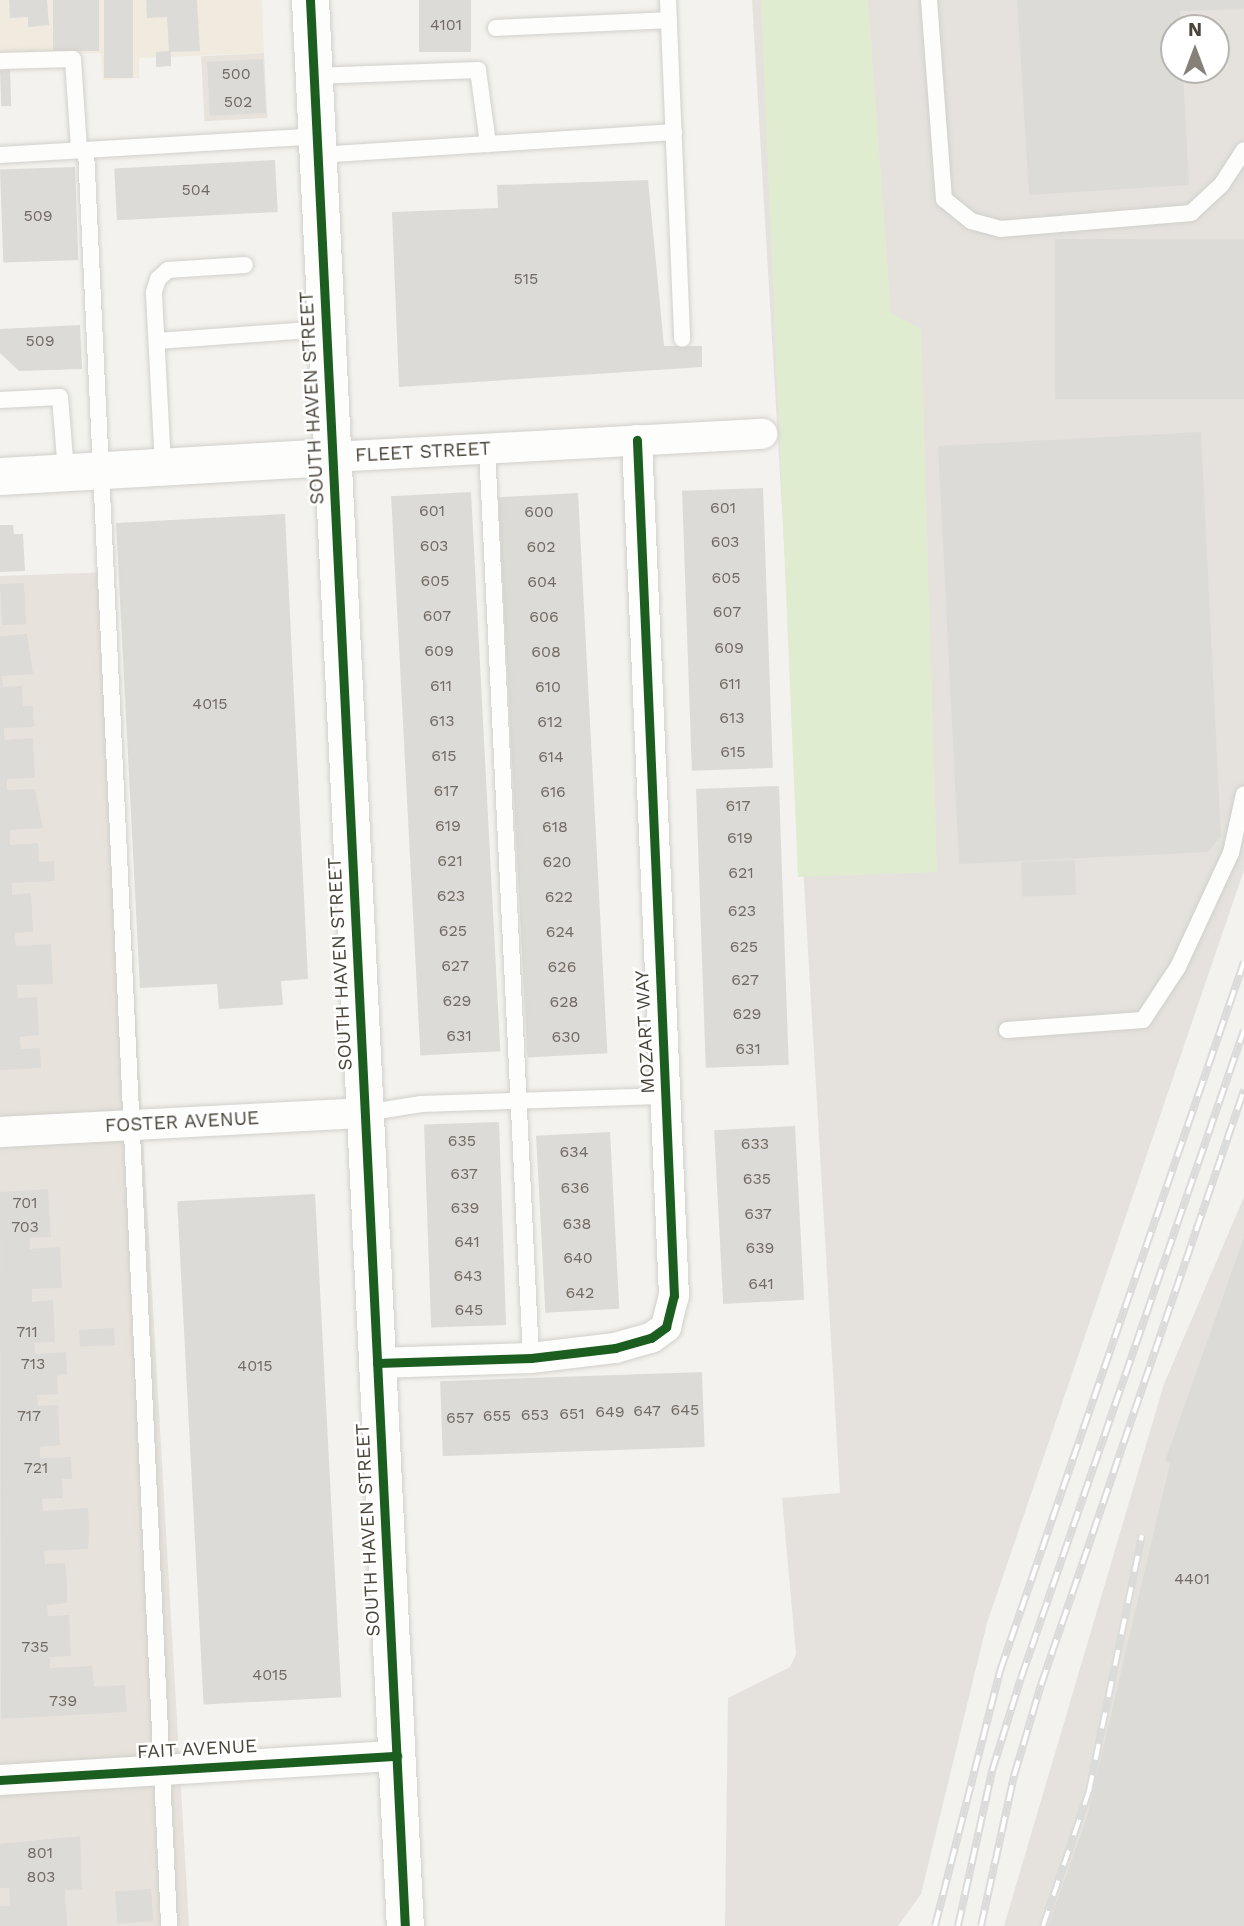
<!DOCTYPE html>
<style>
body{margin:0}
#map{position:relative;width:1244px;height:1926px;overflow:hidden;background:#f3f2ee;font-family:"Work Sans",sans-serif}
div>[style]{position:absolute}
.residential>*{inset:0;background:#e7e3dc;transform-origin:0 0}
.commercial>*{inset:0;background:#f1ebdf}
.industrial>*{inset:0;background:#e5e2de}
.green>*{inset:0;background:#e0ecd0}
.building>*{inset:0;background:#dddbd7;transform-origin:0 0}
.roads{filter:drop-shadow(0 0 2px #d1d0cc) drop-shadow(0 0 2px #d1d0cc)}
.service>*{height:16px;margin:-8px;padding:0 8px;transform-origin:8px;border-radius:8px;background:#fdfdfc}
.minor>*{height:30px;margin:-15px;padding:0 15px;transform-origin:15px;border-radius:15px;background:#fdfdfc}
.tertiary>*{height:37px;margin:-18.5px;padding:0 18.5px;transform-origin:18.5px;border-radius:18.5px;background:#fdfdfc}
.rail>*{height:8px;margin-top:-4px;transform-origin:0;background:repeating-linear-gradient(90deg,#fff 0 16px,#dbdbda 0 32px);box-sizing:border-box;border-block:2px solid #dbdbda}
.cycleway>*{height:9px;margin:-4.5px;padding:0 4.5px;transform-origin:4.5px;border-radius:4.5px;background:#1b5e20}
span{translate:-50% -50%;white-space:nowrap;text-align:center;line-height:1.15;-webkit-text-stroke:5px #fff;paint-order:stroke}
.number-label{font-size:16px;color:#706a62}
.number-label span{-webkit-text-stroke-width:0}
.street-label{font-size:19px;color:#4a443a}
.north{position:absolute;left:1160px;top:14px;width:70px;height:70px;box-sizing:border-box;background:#fff;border:2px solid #b7b4b0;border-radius:50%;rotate:0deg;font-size:19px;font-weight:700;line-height:28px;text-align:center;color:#4a443a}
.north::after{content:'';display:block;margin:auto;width:24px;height:32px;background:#858179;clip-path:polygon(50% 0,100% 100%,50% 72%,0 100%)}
</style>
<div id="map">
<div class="residential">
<div style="left:264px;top:53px;width:65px;height:63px;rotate:87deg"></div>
<div style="clip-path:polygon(110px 572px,189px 1926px,0 1926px,0 576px)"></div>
</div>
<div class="commercial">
<div style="clip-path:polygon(0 0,262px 0,264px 53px,139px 58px,139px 78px,103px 80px,101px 53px,0 56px)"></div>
</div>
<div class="industrial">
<div style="clip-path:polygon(evenodd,752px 0,1244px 0,1244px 870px,987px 1623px,921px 1894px,898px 1926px,725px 1926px,728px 1698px,790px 1667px,796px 1654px,782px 1498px,840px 1493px,752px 0,1174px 28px,1216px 28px,1216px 70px,1174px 70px,1174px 28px)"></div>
<div style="clip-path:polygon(1244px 1197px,1244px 1926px,1004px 1926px,1164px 1384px)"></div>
</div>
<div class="green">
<div style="clip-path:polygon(761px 0,868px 0,891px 313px,921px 329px,937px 872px,798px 877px)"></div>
</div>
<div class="building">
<div style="clip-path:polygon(9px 0,47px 0,49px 25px,28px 27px,28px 17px,10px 18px)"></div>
<div style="left:53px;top:0;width:46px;height:51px"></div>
<div style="left:104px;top:0;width:29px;height:78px"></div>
<div style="clip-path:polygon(146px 0,197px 0,200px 51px,171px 52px,171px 66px,156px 67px,156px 52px,169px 51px,167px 17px,147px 18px)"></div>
<div style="left:419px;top:0;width:52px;height:52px"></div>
<div style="clip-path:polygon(1017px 0,1244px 0,1244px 9px,1180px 11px,1181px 28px,1174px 28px,1174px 70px,1183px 70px,1189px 185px,1029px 195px)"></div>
<div style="left:263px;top:59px;width:54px;height:56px;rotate:87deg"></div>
<div style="left:10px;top:70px;width:36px;height:10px;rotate:88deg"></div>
<div style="left:275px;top:160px;width:52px;height:161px;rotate:87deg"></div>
<div style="left:75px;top:167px;width:93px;height:75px;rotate:88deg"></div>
<div style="clip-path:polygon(648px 180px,664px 346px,702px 346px,702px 367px,399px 387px,392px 212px,498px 208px,497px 185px)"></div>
<div style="left:1244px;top:239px;width:160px;height:189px;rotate:90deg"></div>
<div style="clip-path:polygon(80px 325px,82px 369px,19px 371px,0 353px,0 329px)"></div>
<div style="clip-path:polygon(1201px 432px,1221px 836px,1208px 852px,959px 864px,938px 446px)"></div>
<div style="left:763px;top:488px;width:280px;height:81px;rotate:88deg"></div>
<div style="left:471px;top:492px;width:560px;height:80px;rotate:87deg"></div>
<div style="left:578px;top:493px;width:561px;height:80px;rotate:87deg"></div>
<div style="clip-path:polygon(285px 514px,308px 979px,281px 981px,283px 1005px,219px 1009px,217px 984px,140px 988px,116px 523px)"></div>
<div style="clip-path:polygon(0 525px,13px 525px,14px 534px,23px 534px,25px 571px,0 572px)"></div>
<div style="left:24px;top:583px;width:41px;height:24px;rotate:87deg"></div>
<div style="clip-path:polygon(27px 634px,33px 674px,2px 676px,3px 687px,22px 686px,23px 706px,33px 706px,34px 727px,4px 728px,4px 733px,5px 740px,33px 738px,35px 778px,7px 779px,7px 790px,35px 789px,43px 828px,10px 830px,10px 845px,38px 843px,39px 862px,54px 861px,55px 881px,12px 883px,12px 895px,31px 893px,33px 932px,15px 933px,15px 939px,16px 946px,51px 944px,53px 984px,17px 985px,18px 998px,37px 997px,39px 1035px,20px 1037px,20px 1043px,21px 1049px,40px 1048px,41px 1068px,0 1070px,0 636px)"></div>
<div style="left:779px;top:786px;width:279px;height:83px;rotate:88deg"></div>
<div style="left:1075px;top:860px;width:35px;height:54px;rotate:88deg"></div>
<div style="left:499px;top:1122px;width:203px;height:75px;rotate:88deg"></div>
<div style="left:795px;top:1126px;width:174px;height:81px;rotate:87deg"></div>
<div style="left:610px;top:1132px;width:177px;height:74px;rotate:87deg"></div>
<div style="clip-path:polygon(48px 1189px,51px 1237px,30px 1238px,30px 1249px,60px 1247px,62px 1288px,32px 1289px,32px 1302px,53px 1300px,55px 1342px,34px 1343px,35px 1354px,66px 1352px,67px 1374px,57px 1375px,58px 1394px,37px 1395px,38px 1406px,58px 1405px,60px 1445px,40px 1447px,40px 1458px,71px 1457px,72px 1479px,62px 1479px,63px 1498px,42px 1499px,43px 1511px,88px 1508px,89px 1529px,88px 1549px,44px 1551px,45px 1564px,65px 1563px,67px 1583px,67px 1603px,47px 1605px,48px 1616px,69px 1615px,71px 1656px,50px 1657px,50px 1668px,92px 1666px,94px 1687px,125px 1685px,127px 1712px,1px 1719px,0 1192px)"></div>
<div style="left:315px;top:1194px;width:504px;height:138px;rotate:87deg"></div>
<div style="clip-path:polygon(1244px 1237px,1244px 1926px,1048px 1926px,1087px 1817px,1170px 1463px,1165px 1461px)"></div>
<div style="left:114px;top:1328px;width:17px;height:35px;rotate:87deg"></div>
<div style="left:702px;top:1372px;width:75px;height:262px;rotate:88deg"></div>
<div style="clip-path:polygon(80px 1836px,82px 1889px,65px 1890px,67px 1926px,0 1926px,0 1906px,10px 1906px,9px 1888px,0 1888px,0 1844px)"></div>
<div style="left:151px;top:1889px;width:32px;height:36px;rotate:86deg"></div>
</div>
<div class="roads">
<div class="service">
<div style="left:668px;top:0;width:339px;rotate:87.6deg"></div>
<div style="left:929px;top:0;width:200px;rotate:85.7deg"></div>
<div style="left:944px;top:199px;width:35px;rotate:39deg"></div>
<div style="left:971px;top:221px;width:30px;rotate:15deg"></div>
<div style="left:1000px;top:229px;width:192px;rotate:-4.8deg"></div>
<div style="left:1191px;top:213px;width:42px;rotate:-43.1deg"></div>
<div style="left:1222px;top:184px;width:40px;rotate:-57.1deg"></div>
<div style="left:496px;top:28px;width:173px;rotate:-2.6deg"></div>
<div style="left:0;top:61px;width:73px;rotate:-1.6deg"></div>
<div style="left:73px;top:59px;width:91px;rotate:86.2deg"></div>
<div style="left:314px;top:76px;width:164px;rotate:-2.1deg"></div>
<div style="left:478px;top:70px;width:75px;rotate:82.3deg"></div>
<div style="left:86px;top:150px;width:1778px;rotate:87.32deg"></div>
<div style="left:0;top:155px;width:318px;rotate:-3.4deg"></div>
<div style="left:318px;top:155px;width:357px;rotate:-3.7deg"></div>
<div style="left:158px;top:341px;width:169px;rotate:-4.1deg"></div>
<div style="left:0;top:400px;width:60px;rotate:-2.9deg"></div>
<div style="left:60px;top:397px;width:75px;rotate:85.4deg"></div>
<div style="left:487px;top:448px;width:911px;rotate:87.23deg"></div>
<div style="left:163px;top:466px;width:174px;rotate:-93deg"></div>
<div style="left:154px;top:292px;width:14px;rotate:-73deg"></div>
<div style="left:158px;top:279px;width:13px;rotate:-42deg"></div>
<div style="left:168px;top:270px;width:77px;rotate:-3.7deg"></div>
<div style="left:1007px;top:1030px;width:136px;rotate:-4.2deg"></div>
<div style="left:1143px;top:1020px;width:64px;rotate:-56.6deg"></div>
<div style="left:1178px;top:967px;width:126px;rotate:-65.1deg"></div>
<div style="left:1231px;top:853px;width:60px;rotate:-77.6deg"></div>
<div style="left:365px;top:1113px;width:57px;rotate:-9.1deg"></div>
<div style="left:421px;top:1104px;width:245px;rotate:-1.9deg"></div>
</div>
<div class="minor">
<div style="left:333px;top:457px;width:430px;rotate:-3.1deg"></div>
<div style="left:0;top:1132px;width:365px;rotate:-3deg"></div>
<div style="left:377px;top:1363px;width:154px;rotate:-1.9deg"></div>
<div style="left:531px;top:1358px;width:85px;rotate:-6.8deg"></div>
<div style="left:615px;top:1348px;width:37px;rotate:-16deg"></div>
<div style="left:651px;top:1338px;width:19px;rotate:-36deg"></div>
<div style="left:666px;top:1327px;width:32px;rotate:-76deg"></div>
<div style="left:674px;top:1296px;width:857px;rotate:-92.48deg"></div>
<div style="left:0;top:1780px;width:398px;rotate:-3.5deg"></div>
</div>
<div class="tertiary">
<div style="left:310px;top:0;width:1928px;rotate:87.18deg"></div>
<div style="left:0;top:476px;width:334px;rotate:-3.3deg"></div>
</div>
</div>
<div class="rail">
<div style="left:935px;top:1926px;width:263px;rotate:-75.7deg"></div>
<div style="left:1000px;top:1671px;width:750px;rotate:-71.01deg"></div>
<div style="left:958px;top:1926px;width:159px;rotate:-77.6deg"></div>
<div style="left:992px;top:1771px;width:97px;rotate:-72.7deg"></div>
<div style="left:1021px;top:1678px;width:685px;rotate:-71.01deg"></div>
<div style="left:981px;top:1926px;width:154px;rotate:-77.6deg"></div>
<div style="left:1014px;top:1776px;width:95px;rotate:-73.5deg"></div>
<div style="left:1041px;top:1685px;width:629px;rotate:-71.16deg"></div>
<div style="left:1043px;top:1926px;width:143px;rotate:-71.2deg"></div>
<div style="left:1089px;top:1791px;width:261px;rotate:-78.3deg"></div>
</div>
<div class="cycleway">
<div style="left:310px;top:0;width:1928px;rotate:87.18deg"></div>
<div style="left:377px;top:1363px;width:154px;rotate:-1.9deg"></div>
<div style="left:531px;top:1358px;width:85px;rotate:-6.8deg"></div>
<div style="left:615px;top:1348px;width:37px;rotate:-16deg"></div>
<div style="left:651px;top:1338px;width:19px;rotate:-36deg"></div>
<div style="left:666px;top:1327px;width:32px;rotate:-76deg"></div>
<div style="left:674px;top:1296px;width:857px;rotate:-92.48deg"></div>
<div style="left:0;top:1780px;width:398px;rotate:-3.5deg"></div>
</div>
<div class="number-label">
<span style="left:446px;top:25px">4101</span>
<span style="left:236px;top:74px">500</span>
<span style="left:238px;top:102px">502</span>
<span style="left:196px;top:190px">504</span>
<span style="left:38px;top:216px">509</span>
<span style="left:526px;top:279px">515</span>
<span style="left:40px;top:341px">509</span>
<span style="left:723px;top:508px">601</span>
<span style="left:432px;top:511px">601</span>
<span style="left:539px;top:512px">600</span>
<span style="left:725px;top:542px">603</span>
<span style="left:434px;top:546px">603</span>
<span style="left:541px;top:547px">602</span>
<span style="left:726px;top:578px">605</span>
<span style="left:435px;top:581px">605</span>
<span style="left:542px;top:582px">604</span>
<span style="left:727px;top:612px">607</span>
<span style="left:437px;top:616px">607</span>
<span style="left:544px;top:617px">606</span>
<span style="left:729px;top:648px">609</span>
<span style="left:439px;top:651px">609</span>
<span style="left:546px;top:652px">608</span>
<span style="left:730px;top:684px">611</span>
<span style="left:441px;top:686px">611</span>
<span style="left:548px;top:687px">610</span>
<span style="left:210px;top:704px">4015</span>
<span style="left:732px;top:718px">613</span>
<span style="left:442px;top:721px">613</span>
<span style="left:550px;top:722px">612</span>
<span style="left:733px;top:752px">615</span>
<span style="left:444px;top:756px">615</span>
<span style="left:551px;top:757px">614</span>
<span style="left:446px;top:791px">617</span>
<span style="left:553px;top:792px">616</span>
<span style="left:738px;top:806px">617</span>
<span style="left:448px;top:826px">619</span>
<span style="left:555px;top:827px">618</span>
<span style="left:740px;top:838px">619</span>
<span style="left:450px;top:861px">621</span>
<span style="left:557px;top:862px">620</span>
<span style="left:741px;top:873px">621</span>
<span style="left:451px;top:896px">623</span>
<span style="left:559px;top:897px">622</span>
<span style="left:742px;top:911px">623</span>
<span style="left:453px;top:931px">625</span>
<span style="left:560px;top:932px">624</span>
<span style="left:744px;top:947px">625</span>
<span style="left:455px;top:966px">627</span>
<span style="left:562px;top:967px">626</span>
<span style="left:745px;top:980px">627</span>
<span style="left:457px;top:1001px">629</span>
<span style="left:564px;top:1002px">628</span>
<span style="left:747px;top:1014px">629</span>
<span style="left:459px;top:1036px">631</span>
<span style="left:566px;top:1037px">630</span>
<span style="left:748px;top:1049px">631</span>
<span style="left:462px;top:1141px">635</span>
<span style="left:755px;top:1144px">633</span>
<span style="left:574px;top:1152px">634</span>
<span style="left:464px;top:1174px">637</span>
<span style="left:757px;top:1179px">635</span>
<span style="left:575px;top:1188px">636</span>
<span style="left:25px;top:1203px">701</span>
<span style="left:465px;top:1208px">639</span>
<span style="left:758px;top:1214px">637</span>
<span style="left:577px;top:1224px">638</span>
<span style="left:25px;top:1227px">703</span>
<span style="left:467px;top:1242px">641</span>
<span style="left:760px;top:1248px">639</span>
<span style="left:578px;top:1258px">640</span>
<span style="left:468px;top:1276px">643</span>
<span style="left:761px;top:1284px">641</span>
<span style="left:580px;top:1293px">642</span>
<span style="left:469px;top:1310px">645</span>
<span style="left:27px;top:1332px">711</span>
<span style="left:33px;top:1364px">713</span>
<span style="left:255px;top:1366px">4015</span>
<span style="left:685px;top:1410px">645</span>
<span style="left:647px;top:1411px">647</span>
<span style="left:610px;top:1412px">649</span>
<span style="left:572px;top:1414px">651</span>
<span style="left:535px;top:1415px">653</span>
<span style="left:29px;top:1416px">717</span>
<span style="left:497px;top:1416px">655</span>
<span style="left:460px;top:1418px">657</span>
<span style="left:36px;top:1468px">721</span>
<span style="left:1192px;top:1579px">4401</span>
<span style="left:35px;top:1647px">735</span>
<span style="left:270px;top:1675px">4015</span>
<span style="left:63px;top:1701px">739</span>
<span style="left:40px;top:1853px">801</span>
<span style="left:41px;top:1877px">803</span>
</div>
<div class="street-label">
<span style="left:312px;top:398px;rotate:-93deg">SOUTH HAVEN STREET</span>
<span style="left:423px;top:452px;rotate:-3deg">FLEET STREET</span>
<span style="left:340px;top:964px;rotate:-93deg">SOUTH HAVEN STREET</span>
<span style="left:645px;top:1032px;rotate:-93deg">MOZART WAY</span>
<span style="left:182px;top:1122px;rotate:-3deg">FOSTER AVENUE</span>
<span style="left:368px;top:1530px;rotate:-93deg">SOUTH HAVEN STREET</span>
<span style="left:197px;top:1749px;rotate:-3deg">FAIT AVENUE</span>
</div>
<div class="north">N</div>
</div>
